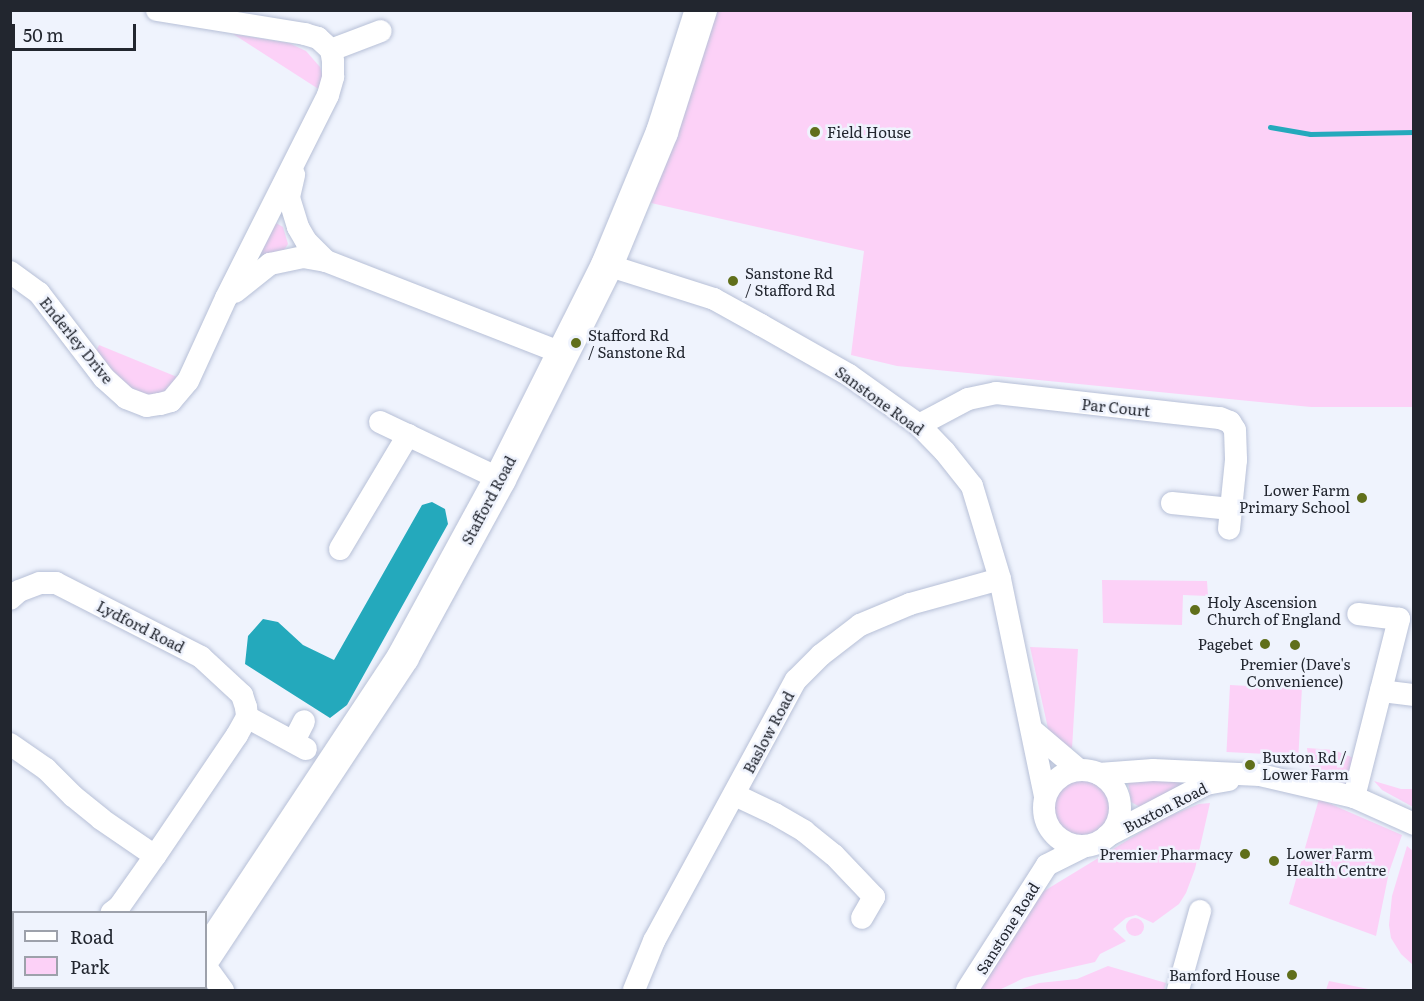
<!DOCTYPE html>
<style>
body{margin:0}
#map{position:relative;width:1424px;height:1001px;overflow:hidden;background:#eff3fd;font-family:Literata,serif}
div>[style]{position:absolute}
.green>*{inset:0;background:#fcd1f7;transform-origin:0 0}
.round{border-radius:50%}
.water>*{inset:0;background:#24a9bc}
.stream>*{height:5px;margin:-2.5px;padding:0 2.5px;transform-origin:2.5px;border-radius:2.5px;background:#24a9bc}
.roads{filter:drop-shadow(0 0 2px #b7c0d7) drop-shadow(0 0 2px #b7c0d7)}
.minor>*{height:22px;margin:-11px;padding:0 11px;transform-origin:11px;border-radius:11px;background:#fff}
.minor>.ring{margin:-11px;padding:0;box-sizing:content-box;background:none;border:22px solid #fff;border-radius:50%}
.highway>*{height:32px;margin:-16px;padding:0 16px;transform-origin:16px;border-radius:16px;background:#fff}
.dots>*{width:16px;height:16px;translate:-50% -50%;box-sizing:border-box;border:3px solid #eff3fd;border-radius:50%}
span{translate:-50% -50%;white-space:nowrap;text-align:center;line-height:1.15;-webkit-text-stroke:5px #eff3fd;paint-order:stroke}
.poi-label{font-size:15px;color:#22262f}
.left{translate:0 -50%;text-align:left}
.right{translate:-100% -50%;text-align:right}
.street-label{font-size:15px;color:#22262f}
.frame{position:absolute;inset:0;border:12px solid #22262f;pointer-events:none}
.legend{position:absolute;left:12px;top:911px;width:195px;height:78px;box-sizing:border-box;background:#eff3fd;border:2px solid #9da1ab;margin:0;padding:8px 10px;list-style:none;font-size:18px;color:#22262f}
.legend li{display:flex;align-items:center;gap:12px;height:30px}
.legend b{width:30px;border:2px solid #9da1ab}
.scale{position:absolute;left:12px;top:24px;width:124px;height:27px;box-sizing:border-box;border:3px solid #22262f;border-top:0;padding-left:8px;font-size:18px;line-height:21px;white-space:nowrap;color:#22262f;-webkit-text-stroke:4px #eff3fd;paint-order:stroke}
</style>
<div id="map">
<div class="green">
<div style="clip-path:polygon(717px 11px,1413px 11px,1413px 407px,1311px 407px,897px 366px,851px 355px,864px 251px,651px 203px)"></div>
<div style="clip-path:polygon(233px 34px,289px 43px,306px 51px,320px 67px,323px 77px,320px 90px)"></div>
<div style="clip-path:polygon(274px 222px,283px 227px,288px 244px,284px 250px,262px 255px,260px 253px)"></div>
<div style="clip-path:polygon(99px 345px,182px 379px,160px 396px,132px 393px,95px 353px)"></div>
<div style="clip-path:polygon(1102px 580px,1207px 581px,1208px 596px,1183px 595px,1182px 625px,1103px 623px)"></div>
<div style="clip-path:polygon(1030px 647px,1078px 649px,1072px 748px,1062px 745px,1049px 733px)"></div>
<div style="left:1230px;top:685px;width:72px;height:67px;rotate:3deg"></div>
<div style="clip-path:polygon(1307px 748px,1334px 750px,1356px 759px,1350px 787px,1310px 775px)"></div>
<div style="clip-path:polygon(1131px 778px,1188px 783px,1140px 807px,1131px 802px,1128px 782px)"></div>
<div class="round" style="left:1054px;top:779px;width:56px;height:56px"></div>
<div style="clip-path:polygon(1374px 781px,1401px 789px,1413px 789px,1413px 807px,1382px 790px)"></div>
<div style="clip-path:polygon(1319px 799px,1402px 835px,1389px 872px,1376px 936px,1289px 904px)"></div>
<div style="clip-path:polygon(1210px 803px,1195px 869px,1186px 893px,1179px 904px,1153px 923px,1136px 915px,1126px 918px,1113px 929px,1126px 941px,1100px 954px,1095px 962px,1024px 978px,999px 990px,977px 990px,1031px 899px,1164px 818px,1199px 804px)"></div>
<div style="clip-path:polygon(1407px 846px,1413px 851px,1413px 965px,1401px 954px,1391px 938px,1389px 925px,1392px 896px)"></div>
<div class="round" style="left:1126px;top:918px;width:18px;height:18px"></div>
<div style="clip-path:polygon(1108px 966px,1166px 983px,1164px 990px,1018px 990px,1039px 983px,1077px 979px)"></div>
<div style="clip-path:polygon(1329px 981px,1373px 990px,1326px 990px)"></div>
</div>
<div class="water">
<div style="clip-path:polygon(432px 502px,445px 509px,448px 524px,347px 705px,330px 718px,245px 664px,248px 636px,263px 619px,278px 622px,303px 645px,334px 660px,422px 505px)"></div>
</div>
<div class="stream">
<div style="left:1270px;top:127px;width:41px;rotate:9.9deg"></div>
<div style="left:1310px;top:134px;width:104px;rotate:-1.1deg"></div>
</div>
<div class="roads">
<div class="minor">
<div style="left:331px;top:50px;width:53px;rotate:-20.8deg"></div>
<div style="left:326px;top:261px;width:253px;rotate:21.3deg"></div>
<div style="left:607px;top:265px;width:112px;rotate:17.6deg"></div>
<div style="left:714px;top:299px;width:54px;rotate:29deg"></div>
<div style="left:761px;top:325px;width:101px;rotate:29.6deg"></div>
<div style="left:849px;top:375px;width:86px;rotate:35.5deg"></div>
<div style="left:919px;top:425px;width:37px;rotate:46deg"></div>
<div style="left:945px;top:452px;width:43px;rotate:51.5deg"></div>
<div style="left:972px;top:486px;width:97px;rotate:73.2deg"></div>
<div style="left:1000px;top:579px;width:222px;rotate:78.3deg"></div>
<div style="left:10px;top:272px;width:36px;rotate:36deg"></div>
<div style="left:39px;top:293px;width:107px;rotate:52.6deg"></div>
<div style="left:104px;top:378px;width:30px;rotate:42deg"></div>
<div style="left:126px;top:398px;width:22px;rotate:21deg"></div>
<div style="left:147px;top:406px;width:13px;rotate:-9deg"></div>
<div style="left:160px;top:404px;width:11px;rotate:-15deg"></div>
<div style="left:171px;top:401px;width:26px;rotate:-50deg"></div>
<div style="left:188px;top:381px;width:91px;rotate:-65.4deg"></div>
<div style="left:226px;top:298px;width:227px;rotate:-63.3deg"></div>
<div style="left:328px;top:95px;width:19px;rotate:-74deg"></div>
<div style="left:333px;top:77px;width:16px;rotate:-90deg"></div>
<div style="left:333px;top:61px;width:11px;rotate:-100deg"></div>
<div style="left:331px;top:50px;width:18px;rotate:-137deg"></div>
<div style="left:318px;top:38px;width:14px;rotate:-163deg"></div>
<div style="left:305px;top:34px;width:150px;rotate:-170.8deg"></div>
<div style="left:235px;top:292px;width:45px;rotate:-38.7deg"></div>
<div style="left:270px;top:264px;width:34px;rotate:-12deg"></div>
<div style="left:303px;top:257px;width:23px;rotate:10deg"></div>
<div style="left:326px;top:261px;width:28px;rotate:-135deg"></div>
<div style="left:306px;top:241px;width:16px;rotate:-120deg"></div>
<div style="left:298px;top:227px;width:31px;rotate:-107deg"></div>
<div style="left:289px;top:197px;width:23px;rotate:-77deg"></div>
<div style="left:380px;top:422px;width:133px;rotate:25.4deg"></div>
<div style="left:919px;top:425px;width:55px;rotate:-28deg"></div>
<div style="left:968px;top:399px;width:29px;rotate:-12deg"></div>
<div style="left:996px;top:393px;width:225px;rotate:6.4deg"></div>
<div style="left:1220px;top:418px;width:11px;rotate:22deg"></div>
<div style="left:1230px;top:422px;width:9px;rotate:58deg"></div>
<div style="left:1235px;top:430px;width:30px;rotate:88deg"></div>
<div style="left:1236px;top:460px;width:69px;rotate:95.8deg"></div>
<div style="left:1172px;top:503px;width:59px;rotate:5.8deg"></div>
<div style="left:340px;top:549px;width:133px;rotate:-59.2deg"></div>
<div style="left:10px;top:599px;width:12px;rotate:-42deg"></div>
<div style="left:19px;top:591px;width:22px;rotate:-21deg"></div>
<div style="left:40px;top:583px;width:16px"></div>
<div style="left:56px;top:583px;width:163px;rotate:27deg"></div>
<div style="left:201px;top:657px;width:56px;rotate:42.8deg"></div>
<div style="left:242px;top:695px;width:13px;rotate:72deg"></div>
<div style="left:246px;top:707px;width:10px;rotate:84deg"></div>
<div style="left:247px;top:717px;width:21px;rotate:119deg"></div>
<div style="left:237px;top:735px;width:146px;rotate:124.1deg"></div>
<div style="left:155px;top:856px;width:62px;rotate:125.2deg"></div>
<div style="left:119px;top:907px;width:9px;rotate:144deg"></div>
<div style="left:1381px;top:691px;width:33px;rotate:7deg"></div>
<div style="left:247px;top:717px;width:67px;rotate:28.5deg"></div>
<div style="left:1033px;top:731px;width:59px;rotate:40.2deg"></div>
<div style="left:294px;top:741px;width:22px;rotate:-63deg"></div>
<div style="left:10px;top:744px;width:44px;rotate:34.8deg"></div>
<div style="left:46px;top:769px;width:38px;rotate:45deg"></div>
<div style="left:73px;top:796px;width:36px;rotate:39deg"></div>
<div style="left:101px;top:819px;width:65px;rotate:34.4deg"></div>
<div class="ring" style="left:1044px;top:770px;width:54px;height:54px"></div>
<div style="left:1099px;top:774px;width:54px;rotate:-4.2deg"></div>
<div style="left:1153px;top:770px;width:107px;rotate:2.7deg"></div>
<div style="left:1260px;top:775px;width:97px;rotate:13.2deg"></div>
<div style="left:1354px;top:797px;width:66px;rotate:24.2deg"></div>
<div style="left:735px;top:795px;width:44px;rotate:25.4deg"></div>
<div style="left:775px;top:814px;width:34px;rotate:30deg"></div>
<div style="left:804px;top:831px;width:38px;rotate:39deg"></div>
<div style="left:834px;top:855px;width:58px;rotate:46.4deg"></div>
<div style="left:874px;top:897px;width:24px;rotate:120deg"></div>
<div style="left:1354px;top:797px;width:184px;rotate:-75.8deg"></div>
<div style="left:1399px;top:619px;width:41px;rotate:-173deg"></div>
<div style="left:1107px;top:836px;width:112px;rotate:-27.7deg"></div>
<div style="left:1206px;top:784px;width:23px;rotate:-10deg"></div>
<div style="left:10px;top:957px;width:4px;rotate:-27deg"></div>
<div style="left:206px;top:967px;width:29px;rotate:54deg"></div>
<div style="left:118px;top:988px;width:4px;rotate:34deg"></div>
<div style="left:634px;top:990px;width:53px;rotate:-67.8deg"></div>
<div style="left:654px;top:941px;width:297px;rotate:-61.5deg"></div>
<div style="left:796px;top:680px;width:35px;rotate:-45deg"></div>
<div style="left:821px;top:655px;width:49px;rotate:-37.6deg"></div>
<div style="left:860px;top:625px;width:54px;rotate:-22.8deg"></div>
<div style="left:910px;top:604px;width:93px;rotate:-15.5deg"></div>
<div style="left:967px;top:990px;width:148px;rotate:-57.4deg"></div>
<div style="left:1047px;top:865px;width:42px;rotate:-26.6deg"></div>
<div style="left:1178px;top:990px;width:82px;rotate:-74.4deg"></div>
</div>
<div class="highway">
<div style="left:206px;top:955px;width:357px;rotate:-56.5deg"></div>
<div style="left:403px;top:657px;width:203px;rotate:-61.4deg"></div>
<div style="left:500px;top:479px;width:239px;rotate:-63.4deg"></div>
<div style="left:607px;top:265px;width:144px;rotate:-67.5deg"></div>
<div style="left:662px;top:132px;width:128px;rotate:-72.3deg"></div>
<div style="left:181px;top:990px;width:3px;rotate:-45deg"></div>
</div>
</div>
<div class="dots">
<div style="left:815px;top:132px;background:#606f1b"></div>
<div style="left:733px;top:281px;background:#606f1b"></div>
<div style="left:576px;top:343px;background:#606f1b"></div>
<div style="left:1362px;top:498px;background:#606f1b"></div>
<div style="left:1195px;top:610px;background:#606f1b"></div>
<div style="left:1265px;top:644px;background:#606f1b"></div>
<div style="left:1295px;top:645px;background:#606f1b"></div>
<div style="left:1250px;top:765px;background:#606f1b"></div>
<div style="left:1245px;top:854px;background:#606f1b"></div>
<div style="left:1274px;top:861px;background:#606f1b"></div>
<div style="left:1292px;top:975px;background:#606f1b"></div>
</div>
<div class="poi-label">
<span class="left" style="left:827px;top:132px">Field House</span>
<span class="left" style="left:745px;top:281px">Sanstone Rd<br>/ Stafford Rd</span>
<span class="left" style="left:588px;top:343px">Stafford Rd<br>/ Sanstone Rd</span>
<span class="right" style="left:1350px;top:498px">Lower Farm<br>Primary School</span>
<span class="left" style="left:1207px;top:610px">Holy Ascension<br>Church of England</span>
<span class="right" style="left:1253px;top:644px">Pagebet</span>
<span style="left:1295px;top:672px">Premier (Dave's<br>Convenience)</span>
<span class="left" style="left:1262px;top:765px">Buxton Rd /<br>Lower Farm</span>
<span class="left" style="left:1286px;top:861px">Lower Farm<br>Health Centre</span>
<span class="right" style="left:1233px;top:854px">Premier Pharmacy</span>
<span class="right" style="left:1280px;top:975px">Bamford House</span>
</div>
<div class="street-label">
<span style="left:77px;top:340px;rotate:51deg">Enderley Drive</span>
<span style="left:880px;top:400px;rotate:36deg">Sanstone Road</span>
<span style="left:1116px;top:407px;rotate:6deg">Par Court</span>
<span style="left:488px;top:500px;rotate:-62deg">Stafford Road</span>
<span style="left:141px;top:626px;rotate:27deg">Lydford Road</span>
<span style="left:768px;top:732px;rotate:-62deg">Baslow Road</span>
<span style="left:1165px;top:807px;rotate:-27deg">Buxton Road</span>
<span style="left:1007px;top:928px;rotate:-58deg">Sanstone Road</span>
</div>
<div class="frame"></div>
<ul class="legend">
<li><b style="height:8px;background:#fff"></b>Road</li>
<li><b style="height:16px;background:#fcd1f7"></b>Park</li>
</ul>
<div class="scale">50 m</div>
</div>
